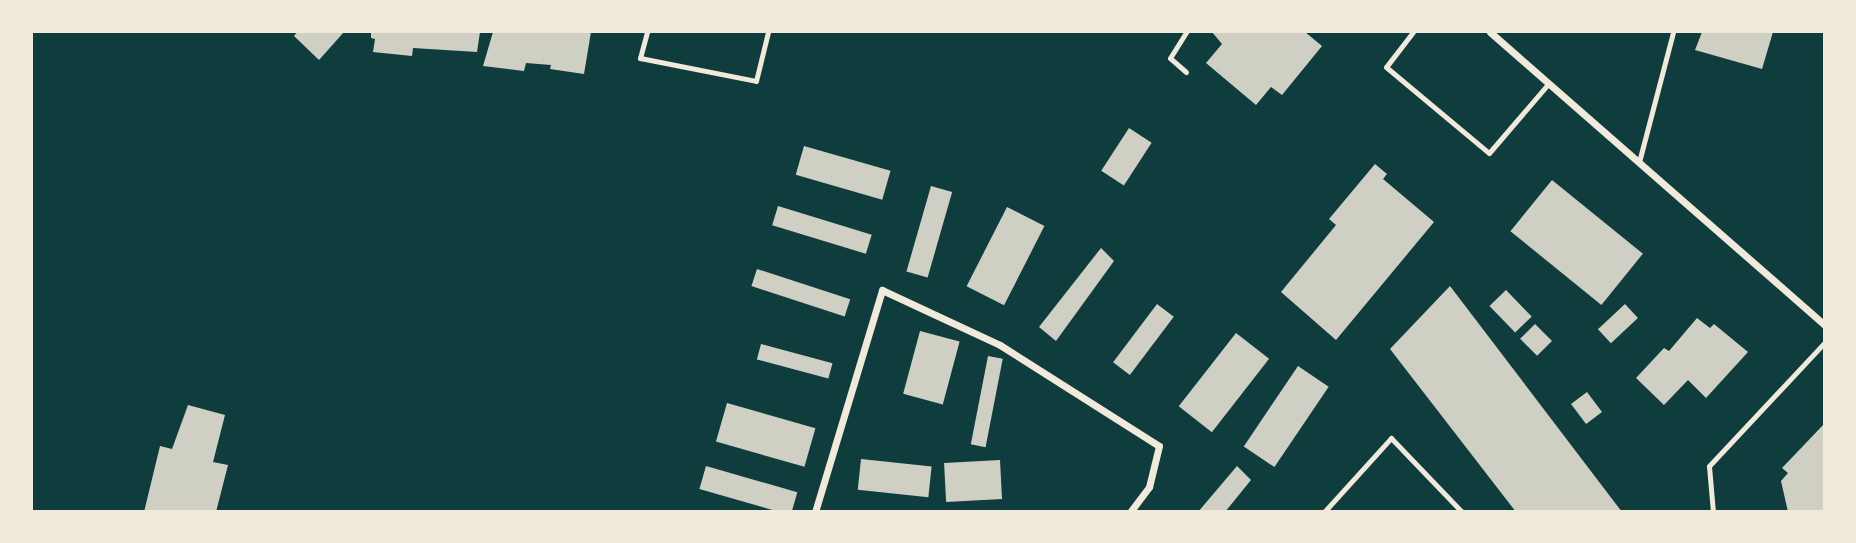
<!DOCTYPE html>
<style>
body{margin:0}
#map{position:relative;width:1856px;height:543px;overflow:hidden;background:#0f3d3e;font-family:Spectral,serif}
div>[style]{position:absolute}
.building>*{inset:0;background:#cfcfc3;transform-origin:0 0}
.service>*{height:5px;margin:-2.5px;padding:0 2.5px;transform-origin:2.5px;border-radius:2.5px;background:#f1e9da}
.minor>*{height:7px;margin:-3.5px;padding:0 3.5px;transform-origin:3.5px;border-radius:3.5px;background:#f1e9da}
span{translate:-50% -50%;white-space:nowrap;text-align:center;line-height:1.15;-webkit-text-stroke:6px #f1e9da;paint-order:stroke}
.frame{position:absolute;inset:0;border:33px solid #f1e9da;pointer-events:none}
</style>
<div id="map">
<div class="building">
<div style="clip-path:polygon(297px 32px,344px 32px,319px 60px,294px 36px)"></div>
<div style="clip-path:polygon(371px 32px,480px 32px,477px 52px,413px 48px,412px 56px,373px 52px,375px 39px,371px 38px)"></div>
<div style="clip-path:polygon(493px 32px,591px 32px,584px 74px,550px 69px,551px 65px,526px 63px,524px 71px,483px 66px)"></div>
<div style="clip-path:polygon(1212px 32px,1305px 32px,1322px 46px,1282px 95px,1271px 87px,1256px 105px,1206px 63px,1222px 44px)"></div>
<div style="clip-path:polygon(1702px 32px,1773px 32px,1762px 69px,1695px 50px)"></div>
<div style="left:1129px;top:128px;width:27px;height:51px;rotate:33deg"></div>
<div style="left:804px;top:146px;width:90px;height:30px;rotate:16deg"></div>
<div style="clip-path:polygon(1375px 164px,1387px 174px,1383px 179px,1434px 222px,1336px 340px,1281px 292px,1336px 225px,1329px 219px)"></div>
<div style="left:1552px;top:180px;width:117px;height:66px;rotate:39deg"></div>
<div style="left:931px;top:186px;width:22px;height:89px;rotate:16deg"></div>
<div style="left:778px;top:206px;width:98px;height:20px;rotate:17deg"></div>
<div style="left:1007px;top:207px;width:42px;height:89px;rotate:27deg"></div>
<div style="clip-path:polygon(1101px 248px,1114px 261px,1056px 341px,1039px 327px)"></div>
<div style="left:757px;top:269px;width:98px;height:18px;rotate:18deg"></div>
<div style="clip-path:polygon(1450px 286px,1622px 512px,1516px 512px,1390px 349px)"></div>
<div style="left:1506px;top:290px;width:37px;height:23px;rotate:46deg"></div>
<div style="left:1157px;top:304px;width:21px;height:73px;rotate:37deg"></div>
<div style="left:1625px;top:304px;width:19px;height:37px;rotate:47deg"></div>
<div style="clip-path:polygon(1697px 318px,1710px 328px,1714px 324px,1748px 352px,1706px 398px,1688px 380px,1664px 405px,1636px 378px,1664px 348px,1669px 351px)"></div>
<div style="left:1535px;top:324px;width:24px;height:21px;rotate:45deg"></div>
<div style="left:920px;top:331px;width:41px;height:65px;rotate:15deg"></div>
<div style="left:1236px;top:333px;width:42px;height:93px;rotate:38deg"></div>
<div style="left:761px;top:344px;width:74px;height:16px;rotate:15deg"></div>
<div style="left:988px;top:356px;width:15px;height:90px;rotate:11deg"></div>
<div style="left:1298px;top:366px;width:37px;height:97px;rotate:34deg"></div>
<div style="left:1587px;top:392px;width:25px;height:20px;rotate:53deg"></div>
<div style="left:727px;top:403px;width:92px;height:40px;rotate:16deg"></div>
<div style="clip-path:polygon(188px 405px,225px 415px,213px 462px,228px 465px,216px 512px,144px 512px,160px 446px,172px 449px)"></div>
<div style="clip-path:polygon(1825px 423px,1825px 512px,1788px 512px,1781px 481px,1788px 473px,1782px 468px)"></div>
<div style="left:861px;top:459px;width:71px;height:31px;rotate:6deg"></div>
<div style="left:1000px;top:460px;width:39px;height:56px;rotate:87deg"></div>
<div style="left:706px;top:466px;width:95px;height:24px;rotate:16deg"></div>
<div style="clip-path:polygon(1237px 466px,1251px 480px,1225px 512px,1198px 512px)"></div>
</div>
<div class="service">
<div style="left:647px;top:32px;width:27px;rotate:105deg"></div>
<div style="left:640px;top:58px;width:118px;rotate:11.2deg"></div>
<div style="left:756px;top:81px;width:50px;rotate:-76.2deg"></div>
<div style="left:1413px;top:32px;width:44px;rotate:127.6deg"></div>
<div style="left:1386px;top:67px;width:134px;rotate:39.9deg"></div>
<div style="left:1489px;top:153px;width:92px;rotate:-49.4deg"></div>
<div style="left:1186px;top:72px;width:21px;rotate:-139deg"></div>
<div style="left:1170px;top:58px;width:31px;rotate:-58deg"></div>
<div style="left:1639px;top:162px;width:134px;rotate:-75.3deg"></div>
<div style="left:1324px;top:512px;width:100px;rotate:-47.8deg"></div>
<div style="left:1391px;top:438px;width:103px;rotate:46.2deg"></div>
<div style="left:1713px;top:512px;width:46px;rotate:-95deg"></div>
<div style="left:1709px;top:466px;width:170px;rotate:-46.9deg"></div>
</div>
<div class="minor">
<div style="left:1490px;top:32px;width:445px;rotate:41.2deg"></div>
<div style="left:815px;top:512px;width:232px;rotate:-73.2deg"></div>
<div style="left:882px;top:290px;width:130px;rotate:25deg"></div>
<div style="left:1000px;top:345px;width:188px;rotate:32.4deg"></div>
<div style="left:1159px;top:446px;width:42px;rotate:103.7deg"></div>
<div style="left:1149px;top:487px;width:31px;rotate:127deg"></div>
</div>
<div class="frame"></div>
</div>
